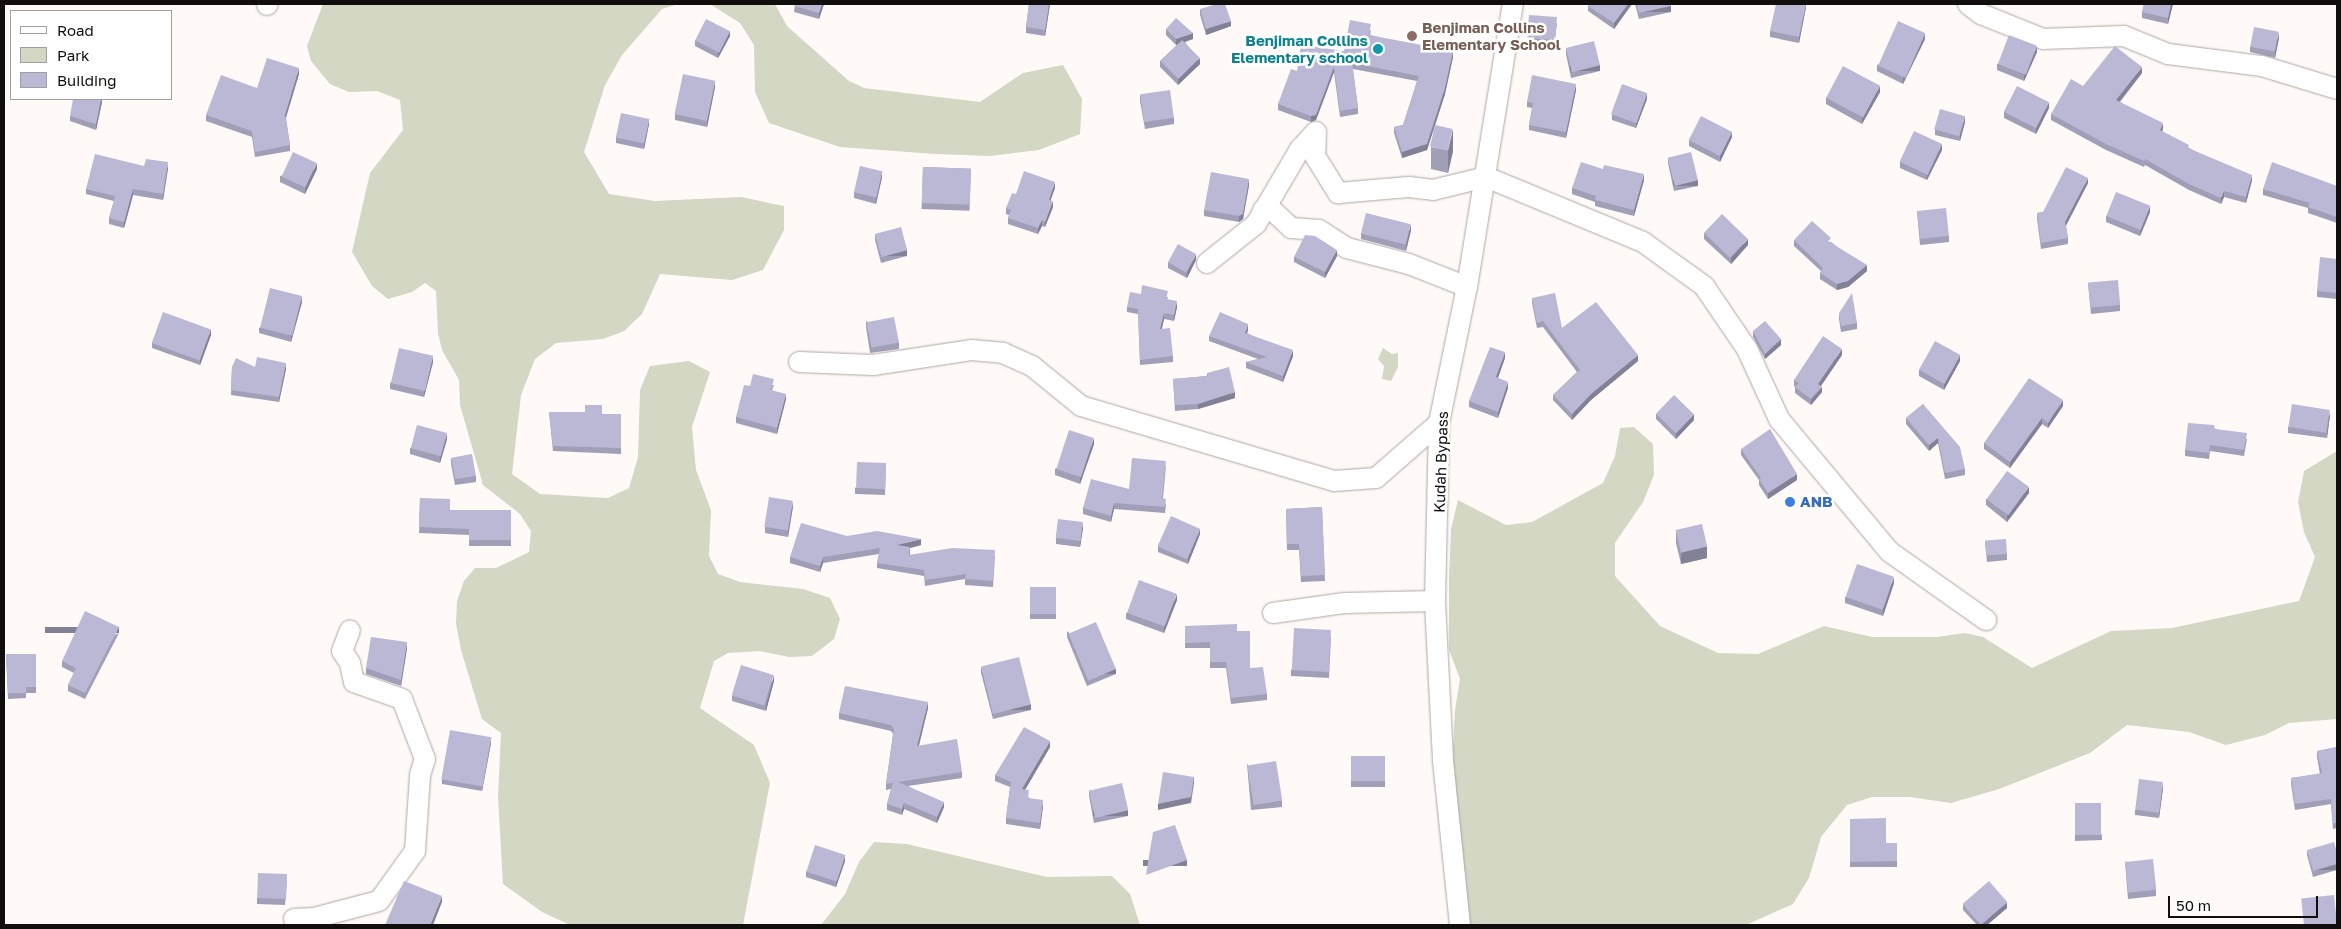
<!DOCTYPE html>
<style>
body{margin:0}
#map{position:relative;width:2341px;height:929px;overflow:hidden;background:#fff9f7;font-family:"Golos Text",sans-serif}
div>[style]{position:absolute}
.green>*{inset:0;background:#d3d7c3}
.roads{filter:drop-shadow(0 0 1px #aea7a4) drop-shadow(0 0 1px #aea7a4)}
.minor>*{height:20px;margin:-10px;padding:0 10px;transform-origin:10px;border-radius:10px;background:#fff}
.wall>*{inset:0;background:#a19eb8;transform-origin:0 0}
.shaded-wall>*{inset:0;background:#838196;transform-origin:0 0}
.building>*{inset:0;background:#bbb8d6;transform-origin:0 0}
.dots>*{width:14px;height:14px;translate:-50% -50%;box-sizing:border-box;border:2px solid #fff;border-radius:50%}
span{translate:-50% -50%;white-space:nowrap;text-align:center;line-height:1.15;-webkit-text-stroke:5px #fff;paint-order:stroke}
.education-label{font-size:15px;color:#785e54;font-weight:700}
.left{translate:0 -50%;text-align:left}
.culture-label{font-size:15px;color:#0d838f;font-weight:700}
.right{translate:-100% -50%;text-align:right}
.street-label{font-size:15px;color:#110e0d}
.shop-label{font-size:15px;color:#366cbe;font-weight:700}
.frame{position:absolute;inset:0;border:5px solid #110e0d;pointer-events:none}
.legend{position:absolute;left:10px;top:10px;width:162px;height:90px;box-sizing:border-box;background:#fff;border:1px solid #a09f9e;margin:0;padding:6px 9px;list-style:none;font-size:15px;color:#110e0d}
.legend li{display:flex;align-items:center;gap:10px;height:25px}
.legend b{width:25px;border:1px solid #a09f9e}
.scale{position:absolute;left:2168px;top:896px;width:150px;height:22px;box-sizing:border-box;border:2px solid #110e0d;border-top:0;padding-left:6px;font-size:15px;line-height:18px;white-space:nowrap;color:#110e0d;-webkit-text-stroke:4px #fff;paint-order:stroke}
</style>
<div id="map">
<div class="green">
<div style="clip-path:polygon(323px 4px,678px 4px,662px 9px,622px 55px,605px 85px,584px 152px,609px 194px,655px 201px,741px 197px,784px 206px,784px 230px,763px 270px,732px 280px,660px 274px,642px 314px,624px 331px,603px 339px,556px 343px,535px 359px,521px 395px,512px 474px,540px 494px,608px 498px,629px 488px,638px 457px,640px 390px,650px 366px,689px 361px,710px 372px,692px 427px,696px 470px,711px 510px,709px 556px,718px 574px,740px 582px,803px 589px,830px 598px,840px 619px,834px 639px,812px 656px,789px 657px,760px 651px,728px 653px,714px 661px,700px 708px,754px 745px,770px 783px,743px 925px,570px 925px,542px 912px,503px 884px,498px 797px,501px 733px,482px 719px,461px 650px,456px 624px,457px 601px,464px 581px,475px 568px,496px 568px,529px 552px,531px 531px,520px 514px,483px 485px,460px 405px,459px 380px,442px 350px,438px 333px,436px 291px,425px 283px,412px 292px,388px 299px,372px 286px,352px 252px,370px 173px,403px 130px,400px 100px,377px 91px,349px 92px,330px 84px,311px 61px,307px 46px)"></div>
<div style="clip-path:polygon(710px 4px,775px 4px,787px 26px,849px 81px,864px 88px,980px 102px,1023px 73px,1063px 65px,1082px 99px,1080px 134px,1039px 150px,990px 156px,936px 154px,840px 147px,769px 123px,755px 92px,754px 45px,740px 23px)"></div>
<div style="clip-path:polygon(1383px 348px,1392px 354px,1398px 353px,1398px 367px,1391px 381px,1382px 379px,1384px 366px,1378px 359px)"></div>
<div style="clip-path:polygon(1634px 427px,1653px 444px,1654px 475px,1643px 502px,1615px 543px,1615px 576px,1660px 626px,1718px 653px,1758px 654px,1824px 626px,1872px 637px,1937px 637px,1965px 633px,1983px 637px,2032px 668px,2111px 631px,2172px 628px,2299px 601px,2315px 557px,2304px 532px,2298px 502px,2304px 471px,2337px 451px,2337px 719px,2289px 723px,2265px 735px,2226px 745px,2189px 732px,2127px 725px,2090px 753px,1999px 789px,1951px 803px,1910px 797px,1872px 797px,1847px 805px,1821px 837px,1809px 878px,1793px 904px,1746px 925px,1469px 925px,1451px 788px,1455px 710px,1460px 679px,1449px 650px,1449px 578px,1451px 529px,1458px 500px,1506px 525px,1532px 522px,1603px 483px,1615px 456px,1620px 428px)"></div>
<div style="clip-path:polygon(874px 842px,907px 844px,1047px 877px,1112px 876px,1130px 894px,1140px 925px,821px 925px,845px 894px,859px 862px)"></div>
</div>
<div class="roads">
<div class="minor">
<div style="left:1968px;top:4px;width:16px;rotate:38deg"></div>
<div style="left:1981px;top:14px;width:67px;rotate:22deg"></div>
<div style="left:2043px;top:39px;width:81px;rotate:-2.1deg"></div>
<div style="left:2124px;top:36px;width:48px;rotate:22.2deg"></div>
<div style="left:2168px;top:54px;width:95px;rotate:7.3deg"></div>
<div style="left:2262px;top:66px;width:78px;rotate:17deg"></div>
<div style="left:267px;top:5px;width:1px;rotate:-45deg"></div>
<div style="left:1263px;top:210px;width:10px;rotate:6deg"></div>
<div style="left:1273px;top:211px;width:25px;rotate:43deg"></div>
<div style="left:1291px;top:228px;width:28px;rotate:4deg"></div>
<div style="left:1319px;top:230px;width:33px;rotate:33deg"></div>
<div style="left:1347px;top:248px;width:64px;rotate:14.5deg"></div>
<div style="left:1409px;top:264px;width:62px;rotate:21.6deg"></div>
<div style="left:1207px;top:263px;width:63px;rotate:-38.5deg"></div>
<div style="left:1256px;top:224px;width:87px;rotate:-59.6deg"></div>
<div style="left:1300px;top:149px;width:23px;rotate:-47deg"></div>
<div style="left:1316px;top:132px;width:24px;rotate:92deg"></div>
<div style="left:1315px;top:156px;width:44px;rotate:58.1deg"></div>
<div style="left:1338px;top:193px;width:71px;rotate:-4.8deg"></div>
<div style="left:1409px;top:187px;width:24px;rotate:7deg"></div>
<div style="left:1433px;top:190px;width:55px;rotate:-13.8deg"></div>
<div style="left:1486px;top:177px;width:170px;rotate:22.5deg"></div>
<div style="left:1643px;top:242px;width:75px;rotate:35.8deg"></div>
<div style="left:1704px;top:286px;width:76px;rotate:55.7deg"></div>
<div style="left:1747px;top:349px;width:77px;rotate:65.4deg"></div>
<div style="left:1779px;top:419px;width:173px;rotate:50.2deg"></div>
<div style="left:1890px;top:552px;width:118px;rotate:35.3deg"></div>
<div style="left:799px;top:362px;width:74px;rotate:2.3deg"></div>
<div style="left:873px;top:365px;width:99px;rotate:-8.7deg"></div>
<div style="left:971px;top:350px;width:32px;rotate:5deg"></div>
<div style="left:1003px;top:353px;width:32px;rotate:24deg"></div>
<div style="left:1032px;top:366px;width:63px;rotate:39.2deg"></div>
<div style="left:1081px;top:406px;width:264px;rotate:16.5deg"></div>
<div style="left:1334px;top:481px;width:42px;rotate:-4.1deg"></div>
<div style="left:1376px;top:478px;width:84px;rotate:-41.1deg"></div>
<div style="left:1273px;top:613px;width:73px;rotate:-7.9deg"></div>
<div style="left:1345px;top:603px;width:90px;rotate:-1.3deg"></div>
<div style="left:294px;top:919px;width:20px;rotate:-3deg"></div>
<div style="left:314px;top:918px;width:67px;rotate:-14.7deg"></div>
<div style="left:379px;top:901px;width:62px;rotate:-54.2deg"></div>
<div style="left:415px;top:851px;width:76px;rotate:-86.2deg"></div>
<div style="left:420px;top:775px;width:17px;rotate:-73deg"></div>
<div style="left:425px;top:759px;width:64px;rotate:-111deg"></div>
<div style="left:402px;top:699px;width:51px;rotate:-160.5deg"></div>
<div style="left:354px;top:682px;width:19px;rotate:-102deg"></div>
<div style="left:350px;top:663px;width:14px;rotate:-124deg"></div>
<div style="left:342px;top:651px;width:22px;rotate:-69deg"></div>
<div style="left:1460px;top:925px;width:166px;rotate:-95.9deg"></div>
<div style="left:1443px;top:760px;width:159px;rotate:-92.9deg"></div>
<div style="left:1435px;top:601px;width:178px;rotate:-88.7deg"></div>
<div style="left:1439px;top:423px;width:139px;rotate:-78.4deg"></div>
<div style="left:1467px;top:287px;width:287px;rotate:-80.8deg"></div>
</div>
</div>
<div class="wall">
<div style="clip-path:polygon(795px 4px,824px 4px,819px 19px,794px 12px)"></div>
<div style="clip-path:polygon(1029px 4px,1050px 4px,1045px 36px,1026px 33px,1026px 27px)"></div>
<div style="clip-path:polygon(1590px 4px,1632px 4px,1614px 29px,1588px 11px,1588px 6px)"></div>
<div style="clip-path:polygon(1635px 4px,1670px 4px,1671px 12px,1639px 19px)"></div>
<div style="clip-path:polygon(1806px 4px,1806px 7px,1799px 43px,1770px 37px,1770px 31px)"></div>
<div style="clip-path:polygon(2144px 4px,2173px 4px,2168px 24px,2142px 18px,2142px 12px)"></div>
<div style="clip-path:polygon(1200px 9px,1231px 26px,1206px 35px,1200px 15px)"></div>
<div style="clip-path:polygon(1557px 23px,1554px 46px,1527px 44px,1527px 38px)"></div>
<div style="clip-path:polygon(1166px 29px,1193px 39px,1185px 42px,1200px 64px,1178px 85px,1160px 67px,1160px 61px,1178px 44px,1176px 45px,1166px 35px)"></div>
<div style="clip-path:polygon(1371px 30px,1370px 35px,1453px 57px,1445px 94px,1427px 150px,1402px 158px,1394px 133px,1394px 127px,1403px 125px,1417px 81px,1353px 69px,1358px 108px,1358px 114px,1340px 117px,1334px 72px,1316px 120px,1311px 122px,1278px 110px,1278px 104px,1297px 71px,1344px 51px)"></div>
<div style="clip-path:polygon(730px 36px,718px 58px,695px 46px,695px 40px)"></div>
<div style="clip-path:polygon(2279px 38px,2275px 58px,2250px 52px,2250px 47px)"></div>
<div style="clip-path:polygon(1925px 39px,1903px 84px,1877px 71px,1877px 65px)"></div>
<div style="clip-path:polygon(1566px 48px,1600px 71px,1571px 78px,1566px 54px)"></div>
<div style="clip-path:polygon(2037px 52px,2024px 81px,1997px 70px,1997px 64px)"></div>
<div style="clip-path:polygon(2142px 73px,2120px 102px,2163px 129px,2162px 131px,2189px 148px,2252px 180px,2246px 203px,2224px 197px,2221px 204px,2189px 190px,2145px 165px,2144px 167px,2106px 150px,2051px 120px,2051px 114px,2083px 86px)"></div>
<div style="clip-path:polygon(299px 74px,286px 118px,290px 145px,290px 151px,255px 157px,252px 137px,206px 121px,206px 115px,257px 88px)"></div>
<div style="clip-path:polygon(715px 87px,707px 127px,675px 120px,675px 114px)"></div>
<div style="clip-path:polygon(1576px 90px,1566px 138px,1529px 130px,1529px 125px,1532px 108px,1527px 107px,1527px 102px)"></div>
<div style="clip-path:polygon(1880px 92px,1862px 124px,1826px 104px,1826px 98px)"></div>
<div style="clip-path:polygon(1140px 95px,1174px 118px,1174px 124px,1145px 129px,1140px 101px)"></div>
<div style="clip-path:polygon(102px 99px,102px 102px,96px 130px,70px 121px,70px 116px)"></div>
<div style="clip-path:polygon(1647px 99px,1636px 128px,1612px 120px,1612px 114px)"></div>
<div style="clip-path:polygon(2049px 108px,2036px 134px,2004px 118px,2004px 112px)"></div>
<div style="clip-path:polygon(1965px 122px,1960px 141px,1935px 135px,1935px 129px)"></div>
<div style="clip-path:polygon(649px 124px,644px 149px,616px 143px,616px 137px)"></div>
<div style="clip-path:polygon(1732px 137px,1720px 162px,1689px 146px,1689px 140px)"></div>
<div style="clip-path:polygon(1431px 147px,1453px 151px,1448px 173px,1431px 169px)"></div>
<div style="clip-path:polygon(1942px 150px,1927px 180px,1900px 168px,1900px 162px)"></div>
<div style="clip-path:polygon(1668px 158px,1698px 186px,1674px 191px,1668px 163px)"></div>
<div style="clip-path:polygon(144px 166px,168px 168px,163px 200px,133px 195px,124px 228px,109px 224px,109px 218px,114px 201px,86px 194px,86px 189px)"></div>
<div style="left:923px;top:167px;width:48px;height:42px;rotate:2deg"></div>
<div style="clip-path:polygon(317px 169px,305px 194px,280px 182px,280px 176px)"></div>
<div style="clip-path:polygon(1603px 169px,1644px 180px,1634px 216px,1595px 206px,1595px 202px,1572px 194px,1572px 188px)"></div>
<div style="clip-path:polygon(882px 177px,876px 204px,854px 198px,854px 192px)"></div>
<div style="clip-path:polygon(2088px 183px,2066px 226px,2068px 238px,2068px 244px,2041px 249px,2037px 219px,2037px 213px,2043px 212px)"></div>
<div style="clip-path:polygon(1249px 185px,1243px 219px,1239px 222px,1204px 216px,1204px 210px)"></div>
<div style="clip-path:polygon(2337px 186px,2337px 223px,2308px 213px,2308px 208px,2263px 195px,2263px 189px)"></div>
<div style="clip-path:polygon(1055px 188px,1050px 200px,1053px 207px,1045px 227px,1042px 226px,1038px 234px,1008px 224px,1008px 218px,1009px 215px,1006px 214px,1006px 208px,1016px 194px)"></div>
<div style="clip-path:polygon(1917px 211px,1949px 236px,1949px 242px,1920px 245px)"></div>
<div style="clip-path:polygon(2150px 212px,2140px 236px,2106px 222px,2106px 216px)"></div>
<div style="clip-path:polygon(1411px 230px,1406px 251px,1361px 239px,1361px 233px)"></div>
<div style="clip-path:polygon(1704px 233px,1748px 245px,1731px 264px,1704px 239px)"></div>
<div style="clip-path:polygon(875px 234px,907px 256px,881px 263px,875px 240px)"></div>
<div style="clip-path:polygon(1794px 240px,1831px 242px,1867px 271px,1848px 287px,1837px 290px,1820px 279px,1820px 273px,1821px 271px,1794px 246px)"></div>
<div style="clip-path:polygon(1337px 256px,1325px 278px,1294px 262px,1294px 257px)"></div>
<div style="clip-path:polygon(2337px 259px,2337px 299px,2317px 297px,2317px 291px)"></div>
<div style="clip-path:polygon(1196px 260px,1187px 278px,1168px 268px,1168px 262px)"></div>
<div style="clip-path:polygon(2088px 283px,2120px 305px,2120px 311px,2091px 314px)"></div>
<div style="clip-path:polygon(1141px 294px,1168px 297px,1167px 299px,1177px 307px,1174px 321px,1164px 319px,1162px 329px,1173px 356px,1173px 362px,1140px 365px,1138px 314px,1127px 312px,1127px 307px)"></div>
<div style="clip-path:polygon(1532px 298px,1562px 328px,1638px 361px,1591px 400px,1572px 420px,1553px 400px,1553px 395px,1577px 372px,1543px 327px,1537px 328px,1532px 303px)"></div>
<div style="clip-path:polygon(302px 302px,291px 342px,259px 333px,259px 328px)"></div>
<div style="clip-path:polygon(1839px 313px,1857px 323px,1857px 329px,1841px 332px,1839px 319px)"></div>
<div style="clip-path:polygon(866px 321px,899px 343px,899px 349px,870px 353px,866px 327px)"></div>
<div style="clip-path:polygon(1248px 330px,1247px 333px,1293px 356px,1283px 382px,1246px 368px,1246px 362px,1258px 359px,1209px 341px,1209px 336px)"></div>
<div style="clip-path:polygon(1753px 331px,1781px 345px,1765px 359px,1753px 337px)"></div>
<div style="clip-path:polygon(211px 335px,200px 365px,152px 348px,152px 343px)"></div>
<div style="clip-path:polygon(1842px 355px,1821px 386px,1822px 392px,1811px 405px,1795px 393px,1795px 387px,1794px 386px,1794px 380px)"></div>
<div style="clip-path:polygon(1505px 358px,1498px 378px,1508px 388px,1498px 418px,1469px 407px,1469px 401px)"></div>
<div style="clip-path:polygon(1960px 361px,1944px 390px,1919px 376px,1919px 370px)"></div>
<div style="clip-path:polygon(433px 362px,424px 397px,390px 389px,390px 383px)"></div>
<div style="clip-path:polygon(232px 367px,286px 369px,279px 402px,231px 395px)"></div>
<div style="clip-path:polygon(1207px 373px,1235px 398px,1198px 409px,1175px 411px,1173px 379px,1207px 376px)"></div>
<div style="clip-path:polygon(774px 385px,772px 390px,786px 399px,777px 434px,736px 423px,736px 417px,750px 386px)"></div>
<div style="clip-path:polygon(1923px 404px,1965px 469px,1965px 475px,1945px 479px,1938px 443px,1929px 451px,1906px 424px,1906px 418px)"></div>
<div style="clip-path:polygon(2063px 406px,2048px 428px,2042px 424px,2010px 468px,1984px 449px,1984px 443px)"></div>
<div style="clip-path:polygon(549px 412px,602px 414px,621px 414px,621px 454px,553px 451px)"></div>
<div style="clip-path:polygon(1656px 414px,1694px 420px,1676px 439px,1656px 419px)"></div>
<div style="clip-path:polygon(2330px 415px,2327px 438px,2288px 433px,2288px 427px)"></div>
<div style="clip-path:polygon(2215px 429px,2247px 439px,2244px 456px,2210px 451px,2209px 459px,2185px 456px,2185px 450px)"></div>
<div style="clip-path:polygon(447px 439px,440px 463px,410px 454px,410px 448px)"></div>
<div style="clip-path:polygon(1094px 444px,1080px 484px,1055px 475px,1055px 469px)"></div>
<div style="clip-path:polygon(1741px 449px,1797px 480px,1768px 499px,1759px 485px,1759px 480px,1741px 455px)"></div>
<div style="clip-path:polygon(451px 458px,476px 476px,476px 482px,455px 485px,451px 464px)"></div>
<div style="clip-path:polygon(886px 463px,885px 495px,855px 494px,855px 488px)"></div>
<div style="clip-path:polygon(1166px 466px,1163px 498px,1166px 505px,1165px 513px,1114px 509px,1111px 522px,1083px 514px,1083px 508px,1129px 489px)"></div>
<div style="clip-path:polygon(2029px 493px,2007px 522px,1986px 505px,1986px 499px)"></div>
<div style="clip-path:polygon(420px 498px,450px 510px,511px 510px,511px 546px,469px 546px,469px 535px,419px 533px)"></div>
<div style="clip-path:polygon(793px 506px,788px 537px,765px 533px,765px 527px)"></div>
<div style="clip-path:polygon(1322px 507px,1325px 581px,1301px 582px,1299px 550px,1287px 550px,1286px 509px)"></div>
<div style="clip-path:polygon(1083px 528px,1080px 547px,1056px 544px,1056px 538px)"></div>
<div style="clip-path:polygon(1676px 531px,1707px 558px,1681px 564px,1676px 543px)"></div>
<div style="clip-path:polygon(1200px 534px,1188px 564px,1158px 552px,1158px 546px)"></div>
<div style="clip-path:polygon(847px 536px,921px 545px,910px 548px,910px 555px,995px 556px,993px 587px,965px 585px,965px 579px,925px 586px,924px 576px,877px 568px,877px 563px,879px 554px,823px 563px,820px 572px,790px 563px,790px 557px)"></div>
<div style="clip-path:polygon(1985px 541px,2007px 554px,2007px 560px,1987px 562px)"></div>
<div style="clip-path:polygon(1894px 583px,1883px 616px,1845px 603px,1845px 597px)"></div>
<div style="left:1056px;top:587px;width:32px;height:26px;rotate:90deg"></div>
<div style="clip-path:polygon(1177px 600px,1164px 633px,1126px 619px,1126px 613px)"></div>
<div style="clip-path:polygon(1185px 626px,1237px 631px,1250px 668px,1267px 694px,1267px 700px,1231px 704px,1226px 668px,1210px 668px,1210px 648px,1185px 648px)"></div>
<div style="clip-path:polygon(1067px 631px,1116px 674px,1087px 686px,1067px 637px)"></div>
<div style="clip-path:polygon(119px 633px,85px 699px,68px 691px,68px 685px,74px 673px,62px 667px,62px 661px)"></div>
<div style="clip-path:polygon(1331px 636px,1329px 678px,1291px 676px,1291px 670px)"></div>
<div style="clip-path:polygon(407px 648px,401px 686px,366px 674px,366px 668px)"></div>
<div style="clip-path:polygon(6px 654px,36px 654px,36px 693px,26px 693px,26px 698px,8px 699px)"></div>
<div style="clip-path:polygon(981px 667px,1031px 710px,993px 719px,981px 673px)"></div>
<div style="clip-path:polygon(774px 681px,766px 711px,732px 701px,732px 696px)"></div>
<div style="clip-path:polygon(928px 708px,919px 746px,962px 772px,962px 778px,908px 786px,944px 807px,937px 823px,904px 809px,902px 815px,887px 810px,887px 804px,891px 789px,886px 790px,886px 784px,893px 734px,891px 731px,839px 719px,839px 713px)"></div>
<div style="clip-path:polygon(491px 743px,482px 791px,442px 784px,442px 779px)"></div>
<div style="clip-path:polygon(1050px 747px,1025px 790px,1029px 798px,1043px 806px,1040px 829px,1006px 824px,1006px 818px,1010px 787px,995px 781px,995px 775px)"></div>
<div style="clip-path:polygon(2337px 747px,2337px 828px,2333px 829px,2331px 804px,2295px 810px,2291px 784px,2291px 778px,2320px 774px,2317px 757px,2317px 751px)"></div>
<div style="left:1351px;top:756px;width:34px;height:31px"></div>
<div style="clip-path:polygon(1247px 764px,1282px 801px,1282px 807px,1251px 810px)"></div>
<div style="clip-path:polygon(2163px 788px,2159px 818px,2135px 815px,2135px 810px)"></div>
<div style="clip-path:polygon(1089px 790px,1128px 816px,1094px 823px,1089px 796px)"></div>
<div style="clip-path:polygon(2075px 803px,2102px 835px,2102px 840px,2075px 841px)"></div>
<div style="clip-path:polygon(1850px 819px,1886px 843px,1897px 843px,1897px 867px,1850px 867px)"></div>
<div style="clip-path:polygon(2307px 850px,2337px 853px,2337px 870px,2313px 877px,2307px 855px)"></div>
<div style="clip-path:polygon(845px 861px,836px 887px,806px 877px,806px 871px)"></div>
<div style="clip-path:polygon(2125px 861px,2156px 890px,2156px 896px,2128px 899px)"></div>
<div style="clip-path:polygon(287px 880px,285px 905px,257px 904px,257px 898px)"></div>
<div style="clip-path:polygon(1963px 904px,2007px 908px,1987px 925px,1977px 925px,1963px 910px)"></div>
</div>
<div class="shaded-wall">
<div style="clip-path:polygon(822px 4px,824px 4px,819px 19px,819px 13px)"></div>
<div style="clip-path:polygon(1049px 4px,1050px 4px,1045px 36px,1045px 30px)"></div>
<div style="clip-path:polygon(1628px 4px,1632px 4px,1614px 29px,1614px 23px)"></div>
<div style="clip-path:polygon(1806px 4px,1806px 7px,1799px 43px,1799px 37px)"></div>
<div style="clip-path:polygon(2171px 4px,2173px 4px,2168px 24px,2168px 18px)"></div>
<div style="left:1671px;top:6px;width:6px;height:33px;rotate:90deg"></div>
<div style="clip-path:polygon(1231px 21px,1231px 26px,1206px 35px,1206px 29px)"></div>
<div style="clip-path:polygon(730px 31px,730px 36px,718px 58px,718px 52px)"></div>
<div style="clip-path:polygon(2279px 32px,2279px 38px,2275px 58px,2275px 52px)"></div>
<div style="clip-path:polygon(1193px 33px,1193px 39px,1176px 45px,1176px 39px)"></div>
<div style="clip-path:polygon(1925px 33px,1925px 39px,1903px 84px,1903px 78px)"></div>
<div style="clip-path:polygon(2037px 46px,2037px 52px,2024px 81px,2024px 76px)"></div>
<div style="clip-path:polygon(1453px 51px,1453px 57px,1445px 94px,1427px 150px,1402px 158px,1402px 152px)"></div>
<div style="clip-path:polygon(1200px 58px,1200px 64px,1178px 85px,1178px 79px)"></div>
<div style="left:1600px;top:65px;width:6px;height:30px;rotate:90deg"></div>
<div style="clip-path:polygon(1334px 67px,1334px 72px,1316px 120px,1311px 122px,1311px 116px)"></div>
<div style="clip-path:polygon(2142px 67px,2142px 73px,2116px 106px,2116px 100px)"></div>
<div style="clip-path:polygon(299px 68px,299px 74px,285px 120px,285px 115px)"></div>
<div style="clip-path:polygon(715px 81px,715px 87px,707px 127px,707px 121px)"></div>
<div style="clip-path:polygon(1576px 84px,1576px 90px,1566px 138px,1566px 132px)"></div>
<div style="clip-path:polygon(1880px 86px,1880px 92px,1862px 124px,1862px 118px)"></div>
<div style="clip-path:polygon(1647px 93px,1647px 99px,1636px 128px,1636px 122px)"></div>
<div style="clip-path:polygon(101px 99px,102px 102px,96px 130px,96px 124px)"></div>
<div style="clip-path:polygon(2049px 102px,2049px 108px,2036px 134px,2036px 128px)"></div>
<div style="clip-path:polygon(1965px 116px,1965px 122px,1960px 141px,1960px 135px)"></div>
<div style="clip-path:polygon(649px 119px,649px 124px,644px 149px,644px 143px)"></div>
<div style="clip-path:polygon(2163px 123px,2163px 129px,2160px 136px,2160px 130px)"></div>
<div style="clip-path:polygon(1453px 129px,1453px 151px,1448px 173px,1448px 150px)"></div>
<div style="clip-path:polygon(1732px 132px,1732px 137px,1720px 162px,1720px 156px)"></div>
<div style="clip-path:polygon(1942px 144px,1942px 150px,1927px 180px,1927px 175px)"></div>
<div style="clip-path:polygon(168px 162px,168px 168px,163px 200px,163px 194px)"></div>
<div style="clip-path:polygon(317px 163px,317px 169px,305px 194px,305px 188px)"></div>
<div style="clip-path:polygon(882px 171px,882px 177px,876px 204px,876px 198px)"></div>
<div style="clip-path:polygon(1644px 174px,1644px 180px,1634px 216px,1634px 210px)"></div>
<div style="clip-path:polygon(2252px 175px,2252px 180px,2246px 203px,2246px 197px)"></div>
<div style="clip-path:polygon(2088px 178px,2088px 183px,2065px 227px,2065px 222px)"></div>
<div style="clip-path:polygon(1249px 179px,1249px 185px,1243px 219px,1239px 222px,1239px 216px)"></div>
<div style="left:1698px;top:180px;width:6px;height:25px;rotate:90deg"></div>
<div style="clip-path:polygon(1055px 182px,1055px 188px,1049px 205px,1049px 200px)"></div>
<div style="clip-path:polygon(133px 189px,133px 195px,124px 228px,124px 222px)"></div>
<div style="clip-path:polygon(2224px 191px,2224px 197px,2221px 204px,2221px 198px)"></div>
<div style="clip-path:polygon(1053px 201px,1053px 207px,1045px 227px,1045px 222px)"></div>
<div style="clip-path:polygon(2150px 206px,2150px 212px,2140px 236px,2140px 231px)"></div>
<div style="clip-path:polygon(1042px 220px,1042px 226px,1038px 234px,1038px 228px)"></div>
<div style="clip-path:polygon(1411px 224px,1411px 230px,1406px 251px,1406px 245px)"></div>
<div style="clip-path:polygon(1748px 239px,1748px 245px,1731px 264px,1731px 258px)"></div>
<div style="left:907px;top:250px;width:6px;height:27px;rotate:90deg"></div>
<div style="clip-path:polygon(1337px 250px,1337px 256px,1325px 278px,1325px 272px)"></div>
<div style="clip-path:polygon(1196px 254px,1196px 260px,1187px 278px,1187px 272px)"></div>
<div style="clip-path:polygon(1867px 265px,1867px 271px,1848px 287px,1837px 290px,1837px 284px)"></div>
<div style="clip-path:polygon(302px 296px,302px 302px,291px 342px,291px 336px)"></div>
<div style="clip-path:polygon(1177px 301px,1177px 307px,1174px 321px,1174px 315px)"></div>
<div style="clip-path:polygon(1164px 313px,1164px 319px,1160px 335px,1160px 329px)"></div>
<div style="clip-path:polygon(1248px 324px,1248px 330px,1245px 339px,1245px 333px)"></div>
<div style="clip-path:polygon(211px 329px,211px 335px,200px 365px,200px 360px)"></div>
<div style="clip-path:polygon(1781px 339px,1781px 345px,1765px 359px,1765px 354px)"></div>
<div style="clip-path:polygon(1842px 349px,1842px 355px,1818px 390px,1818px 384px)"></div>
<div style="clip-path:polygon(1293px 350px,1293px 356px,1283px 382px,1283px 376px)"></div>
<div style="clip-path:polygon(1505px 352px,1505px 358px,1496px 383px,1496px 377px)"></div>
<div style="clip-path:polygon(1638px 355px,1638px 361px,1591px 400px,1572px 420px,1572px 414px,1591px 394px)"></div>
<div style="clip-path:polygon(1960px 355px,1960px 361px,1944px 390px,1944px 384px)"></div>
<div style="clip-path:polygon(433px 356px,433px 362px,424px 397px,424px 391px)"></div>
<div style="clip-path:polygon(286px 363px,286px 369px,279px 402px,279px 397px)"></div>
<div style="clip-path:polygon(1508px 382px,1508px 388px,1498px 418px,1498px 412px)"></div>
<div style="clip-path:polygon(1822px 387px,1822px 392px,1811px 405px,1811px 399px)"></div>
<div style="clip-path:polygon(1235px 392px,1235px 398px,1198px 409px,1198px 404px)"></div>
<div style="clip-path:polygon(786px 394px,786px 399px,777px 434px,777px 428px)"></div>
<div style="clip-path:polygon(2063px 400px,2063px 406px,2048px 428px,2048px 423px)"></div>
<div style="clip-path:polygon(2330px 410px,2330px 415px,2327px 438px,2327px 433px)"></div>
<div style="clip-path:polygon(1694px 414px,1694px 420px,1676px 439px,1676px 433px)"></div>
<div style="clip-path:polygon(2042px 418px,2042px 424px,2010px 468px,2010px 462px)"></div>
<div style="clip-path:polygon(447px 433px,447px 439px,440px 463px,440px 457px)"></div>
<div style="clip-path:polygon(1094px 438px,1094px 444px,1080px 484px,1080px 478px)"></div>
<div style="clip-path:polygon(1938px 438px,1938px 443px,1929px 451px,1929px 445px)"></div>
<div style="clip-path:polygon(1797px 474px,1797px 480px,1768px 499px,1768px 493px)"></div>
<div style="clip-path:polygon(2029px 487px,2029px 493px,2007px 522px,2007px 516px)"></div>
<div style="clip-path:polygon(793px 501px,793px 506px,788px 537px,788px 531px)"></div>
<div style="clip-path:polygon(1114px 503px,1114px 509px,1111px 522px,1111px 516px)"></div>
<div style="clip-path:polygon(1083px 522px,1083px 528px,1080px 547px,1080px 541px)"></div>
<div style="clip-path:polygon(1200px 529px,1200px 534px,1188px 564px,1188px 559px)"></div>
<div style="clip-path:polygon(921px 539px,921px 545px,910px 548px,909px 561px,897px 545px)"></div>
<div style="clip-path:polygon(1707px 546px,1707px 558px,1681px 564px,1681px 553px)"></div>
<div style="clip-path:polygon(823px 557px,823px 563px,820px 572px,820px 566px)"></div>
<div style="clip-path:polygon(1894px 577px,1894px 583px,1883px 616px,1883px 610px)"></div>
<div style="clip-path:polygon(1177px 594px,1177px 600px,1164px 633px,1164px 627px)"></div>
<div style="left:119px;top:627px;width:6px;height:74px;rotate:90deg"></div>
<div style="clip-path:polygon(407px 642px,407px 648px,401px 686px,401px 680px)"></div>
<div style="left:1116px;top:669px;width:5px;height:31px;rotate:90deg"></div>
<div style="clip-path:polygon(774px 675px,774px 681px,766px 711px,766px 705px)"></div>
<div style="clip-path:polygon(928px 702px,928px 708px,917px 752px,917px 746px)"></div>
<div style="left:1031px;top:704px;width:6px;height:39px;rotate:90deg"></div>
<div style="clip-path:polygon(491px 737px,491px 743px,482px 791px,482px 785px)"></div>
<div style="clip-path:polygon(1050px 741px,1050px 747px,1022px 795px,1022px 789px)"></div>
<div style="clip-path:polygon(1194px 777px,1194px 783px,1191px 803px,1158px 810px,1158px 804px)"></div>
<div style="clip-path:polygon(2163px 782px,2163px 788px,2159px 818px,2159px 813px)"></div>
<div style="clip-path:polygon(1043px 800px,1043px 806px,1040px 829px,1040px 823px)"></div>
<div style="clip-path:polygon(944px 802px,944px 807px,937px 823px,937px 817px)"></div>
<div style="clip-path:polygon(904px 803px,904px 809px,902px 815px,902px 809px)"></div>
<div style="left:1128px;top:810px;width:6px;height:35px;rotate:90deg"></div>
<div style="clip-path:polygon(845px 855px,845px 861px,836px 887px,836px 881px)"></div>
<div style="left:1187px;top:860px;width:6px;height:44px;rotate:90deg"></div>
<div style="left:2337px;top:864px;width:6px;height:25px;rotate:90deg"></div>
<div style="clip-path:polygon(442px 896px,442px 902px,433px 925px,430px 925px)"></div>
<div style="clip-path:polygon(2007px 902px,2007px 908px,1987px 925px,1981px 925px,1981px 924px)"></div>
</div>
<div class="building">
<div style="clip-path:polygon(795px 4px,822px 4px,819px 13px,794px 6px)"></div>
<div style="clip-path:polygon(1029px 4px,1049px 4px,1045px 30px,1026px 27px)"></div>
<div style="clip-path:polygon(1217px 4px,1225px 4px,1231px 21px,1206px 29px,1200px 9px)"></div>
<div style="clip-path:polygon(1590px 4px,1628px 4px,1614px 23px,1588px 6px)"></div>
<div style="clip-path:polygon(1636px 4px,1670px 4px,1671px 6px,1639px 13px)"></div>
<div style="clip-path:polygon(1776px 4px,1806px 4px,1799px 37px,1770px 31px)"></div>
<div style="clip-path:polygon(2144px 4px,2171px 4px,2168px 18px,2142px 12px)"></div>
<div style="left:1529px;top:15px;width:28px;height:23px;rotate:4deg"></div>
<div style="clip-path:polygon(1176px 18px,1193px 33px,1176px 39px,1166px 29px)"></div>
<div style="left:706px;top:19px;width:27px;height:24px;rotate:27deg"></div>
<div style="clip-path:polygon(1350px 20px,1371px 24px,1369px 35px,1453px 51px,1445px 88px,1427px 144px,1402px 152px,1394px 127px,1403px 125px,1419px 76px,1352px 63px,1358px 108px,1340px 111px,1334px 67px,1316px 115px,1311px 116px,1278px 104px,1291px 69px,1297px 71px,1301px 45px,1344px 51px)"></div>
<div style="left:1898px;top:21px;width:30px;height:49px;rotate:24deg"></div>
<div style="left:2254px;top:27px;width:25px;height:20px;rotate:11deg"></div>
<div style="left:2009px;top:35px;width:30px;height:31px;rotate:21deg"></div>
<div style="left:1182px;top:40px;width:25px;height:30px;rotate:45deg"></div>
<div style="left:1594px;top:41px;width:25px;height:29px;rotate:76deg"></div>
<div style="clip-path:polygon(2115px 46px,2142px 67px,2116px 100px,2163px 123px,2160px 130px,2189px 145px,2188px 148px,2252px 175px,2246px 197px,2224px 191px,2221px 198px,2189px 184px,2145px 159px,2144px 161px,2106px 144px,2051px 114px,2071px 79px,2083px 86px)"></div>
<div style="clip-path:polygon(267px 58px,299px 68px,285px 115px,290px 145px,255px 152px,252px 131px,206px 115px,221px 75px,257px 88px)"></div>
<div style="left:1843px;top:66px;width:42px;height:36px;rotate:28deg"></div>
<div style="left:683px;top:74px;width:33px;height:41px;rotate:12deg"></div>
<div style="clip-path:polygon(1532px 75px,1576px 84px,1566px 132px,1529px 125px,1533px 103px,1527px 102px)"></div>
<div style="left:1622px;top:84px;width:27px;height:32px;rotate:20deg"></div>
<div style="left:2017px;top:86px;width:36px;height:29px;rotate:27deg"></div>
<div style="left:1170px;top:90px;width:28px;height:30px;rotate:82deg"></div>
<div style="clip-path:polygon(73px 99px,101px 99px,96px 124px,70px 116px)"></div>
<div style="left:1940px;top:109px;width:26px;height:21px;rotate:16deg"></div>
<div style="left:621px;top:113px;width:29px;height:25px;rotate:12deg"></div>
<div style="left:1701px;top:116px;width:35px;height:27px;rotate:27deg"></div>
<div style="left:1435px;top:125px;width:18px;height:22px;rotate:13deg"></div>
<div style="left:1914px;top:131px;width:31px;height:34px;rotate:25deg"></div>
<div style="left:293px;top:152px;width:26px;height:27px;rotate:25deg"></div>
<div style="left:1691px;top:152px;width:29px;height:24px;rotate:76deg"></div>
<div style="clip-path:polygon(95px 154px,144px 166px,146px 159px,168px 162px,163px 194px,133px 189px,124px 222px,109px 218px,115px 196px,86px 189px)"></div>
<div style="clip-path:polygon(1581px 162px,1603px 169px,1604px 165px,1644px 174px,1634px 210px,1595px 200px,1596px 196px,1572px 188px)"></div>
<div style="clip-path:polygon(2272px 162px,2337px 186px,2337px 217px,2308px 207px,2310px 203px,2263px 189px)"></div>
<div style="left:860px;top:166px;width:23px;height:27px;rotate:13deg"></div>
<div style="left:923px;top:167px;width:48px;height:36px;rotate:2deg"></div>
<div style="clip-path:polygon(2066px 167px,2088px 178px,2065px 222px,2068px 238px,2041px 243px,2037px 213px,2043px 212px)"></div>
<div style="clip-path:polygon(1024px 171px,1055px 182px,1049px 200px,1053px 201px,1045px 222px,1042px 220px,1038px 228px,1008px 218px,1011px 210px,1006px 208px,1012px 193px,1016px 194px)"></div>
<div style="clip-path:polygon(1211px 172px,1249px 179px,1243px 214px,1239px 216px,1204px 210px)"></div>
<div style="left:2116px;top:192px;width:37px;height:26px;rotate:22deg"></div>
<div style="left:1946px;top:208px;width:28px;height:29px;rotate:84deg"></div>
<div style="left:1366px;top:213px;width:46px;height:21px;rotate:14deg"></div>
<div style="left:1722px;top:214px;width:36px;height:26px;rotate:44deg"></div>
<div style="clip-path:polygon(1812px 221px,1831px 238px,1828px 241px,1867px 265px,1848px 281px,1837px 284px,1820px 273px,1823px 268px,1794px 240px)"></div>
<div style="left:901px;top:227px;width:24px;height:27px;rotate:75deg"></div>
<div style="clip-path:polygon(1305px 235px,1315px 236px,1337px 250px,1325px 272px,1294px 257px)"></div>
<div style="left:1178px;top:244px;width:21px;height:21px;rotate:29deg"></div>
<div style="clip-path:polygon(2320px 257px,2337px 259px,2337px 293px,2317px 291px)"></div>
<div style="left:2118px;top:280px;width:25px;height:30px;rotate:85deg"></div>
<div style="clip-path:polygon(1142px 285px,1168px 291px,1166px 299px,1177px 301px,1174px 315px,1164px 313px,1160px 329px,1170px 328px,1173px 356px,1140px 360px,1138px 309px,1127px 307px,1130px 292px,1141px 294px)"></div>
<div style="left:270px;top:288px;width:33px;height:41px;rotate:14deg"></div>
<div style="clip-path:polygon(1555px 293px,1562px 328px,1596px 302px,1638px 355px,1591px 394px,1572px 414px,1553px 395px,1580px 370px,1543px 321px,1537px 323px,1532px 298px)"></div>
<div style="clip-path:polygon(1852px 293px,1857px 323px,1841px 326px,1839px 313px)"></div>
<div style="left:163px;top:312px;width:51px;height:33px;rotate:20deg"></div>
<div style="clip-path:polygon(1220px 312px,1248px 324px,1245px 333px,1293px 350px,1283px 376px,1246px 362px,1267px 357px,1209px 336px)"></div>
<div style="left:894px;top:317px;width:26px;height:28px;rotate:79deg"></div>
<div style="clip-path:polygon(1765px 321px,1781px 339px,1765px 354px,1753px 331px)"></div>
<div style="clip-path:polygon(1823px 336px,1842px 349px,1818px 384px,1822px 387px,1811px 399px,1795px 387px,1799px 383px,1794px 380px)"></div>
<div style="left:1935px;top:341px;width:29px;height:33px;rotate:29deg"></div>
<div style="clip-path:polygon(1490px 347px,1505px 352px,1496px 377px,1508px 382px,1498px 412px,1469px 401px)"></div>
<div style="left:399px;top:348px;width:35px;height:36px;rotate:13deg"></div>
<div style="clip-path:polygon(257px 357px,286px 363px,279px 397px,231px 390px,232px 367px,236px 358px,255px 367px)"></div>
<div style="clip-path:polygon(1229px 367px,1235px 392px,1198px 404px,1175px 405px,1173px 379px,1208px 376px,1207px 373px)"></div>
<div style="clip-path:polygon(753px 374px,774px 379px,771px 390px,786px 394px,777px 428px,736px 417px,744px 385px,750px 386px)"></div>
<div style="clip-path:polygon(2029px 378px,2063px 400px,2048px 423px,2042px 418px,2010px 462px,1984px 443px)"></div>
<div style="left:1674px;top:395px;width:28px;height:26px;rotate:44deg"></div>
<div style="clip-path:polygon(1923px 404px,1960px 447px,1965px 469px,1945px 473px,1938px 438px,1929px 445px,1906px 418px)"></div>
<div style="left:2292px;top:404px;width:38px;height:23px;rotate:9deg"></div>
<div style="clip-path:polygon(585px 405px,602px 405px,602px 414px,621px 414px,621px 448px,553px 446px,549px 412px,585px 412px)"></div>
<div style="clip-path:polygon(2188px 423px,2214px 425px,2215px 429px,2247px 433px,2244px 450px,2210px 445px,2209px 453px,2185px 450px)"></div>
<div style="left:417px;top:425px;width:31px;height:24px;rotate:15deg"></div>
<div style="clip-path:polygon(1770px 429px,1797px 474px,1768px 493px,1759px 479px,1761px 478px,1741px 449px)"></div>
<div style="left:1069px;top:430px;width:26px;height:41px;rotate:18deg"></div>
<div style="left:472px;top:454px;width:22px;height:21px;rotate:80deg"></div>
<div style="clip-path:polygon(1132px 458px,1166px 461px,1162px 498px,1166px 499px,1165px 507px,1114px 503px,1111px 516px,1083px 508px,1091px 479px,1129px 489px)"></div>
<div style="left:857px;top:462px;width:29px;height:26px;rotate:2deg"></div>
<div style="left:2007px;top:471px;width:27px;height:35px;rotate:36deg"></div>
<div style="left:769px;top:497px;width:24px;height:30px;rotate:9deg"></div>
<div style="clip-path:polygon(420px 498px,450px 499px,450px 510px,511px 510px,511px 540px,469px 540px,469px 529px,419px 527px)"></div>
<div style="clip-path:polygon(1322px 507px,1325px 575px,1301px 576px,1299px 544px,1287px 544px,1286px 509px)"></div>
<div style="left:1171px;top:516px;width:32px;height:33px;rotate:24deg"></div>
<div style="left:1058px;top:519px;width:25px;height:19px;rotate:7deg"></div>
<div style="clip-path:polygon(801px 523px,847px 536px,877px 531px,921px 539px,897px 545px,910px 547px,909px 555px,952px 548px,995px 550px,993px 581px,965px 579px,966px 574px,925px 580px,924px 570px,877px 563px,880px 548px,823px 557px,820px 566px,790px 557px)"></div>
<div style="left:1702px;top:524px;width:23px;height:27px;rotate:77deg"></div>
<div style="left:2006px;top:539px;width:15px;height:21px;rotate:86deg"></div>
<div style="left:1857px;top:564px;width:39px;height:35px;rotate:19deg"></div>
<div style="left:1139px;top:580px;width:40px;height:35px;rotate:20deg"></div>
<div style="left:1056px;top:587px;width:27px;height:26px;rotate:90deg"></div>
<div style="clip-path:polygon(85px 611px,119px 627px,85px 693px,68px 685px,76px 668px,62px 661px)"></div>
<div style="left:1096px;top:622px;width:51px;height:30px;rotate:67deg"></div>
<div style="clip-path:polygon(1237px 624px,1237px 631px,1250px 631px,1250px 668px,1263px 667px,1267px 694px,1231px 698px,1226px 662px,1210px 662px,1210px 642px,1185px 643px,1185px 626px)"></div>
<div style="left:1294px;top:628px;width:37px;height:42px;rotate:3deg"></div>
<div style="clip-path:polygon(371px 637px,407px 642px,401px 680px,366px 668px)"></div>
<div style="clip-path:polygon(6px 654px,36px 654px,36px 687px,26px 687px,26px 693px,8px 693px)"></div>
<div style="left:1019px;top:657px;width:49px;height:39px;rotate:76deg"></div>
<div style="left:741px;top:665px;width:34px;height:32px;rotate:17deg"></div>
<div style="clip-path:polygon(845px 686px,928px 702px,917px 746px,957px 739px,962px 772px,898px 782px,944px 802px,937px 817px,904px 803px,902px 809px,887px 804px,893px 783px,886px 784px,894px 729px,891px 725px,839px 713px)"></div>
<div style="clip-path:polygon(1024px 727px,1050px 741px,1022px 789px,1029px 790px,1028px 798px,1043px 800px,1040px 823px,1006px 818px,1011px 782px,995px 775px)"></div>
<div style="left:450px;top:730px;width:42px;height:50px;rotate:10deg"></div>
<div style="clip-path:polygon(2337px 747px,2337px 823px,2333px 823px,2331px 799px,2295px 804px,2291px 778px,2322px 773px,2317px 751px)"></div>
<div style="left:1351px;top:756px;width:34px;height:25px"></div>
<div style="left:1276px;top:761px;width:40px;height:29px;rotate:81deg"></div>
<div style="clip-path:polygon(1163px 772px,1194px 777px,1191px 797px,1158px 804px)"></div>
<div style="left:2139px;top:779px;width:24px;height:31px;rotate:7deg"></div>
<div style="left:1122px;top:783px;width:28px;height:34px;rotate:77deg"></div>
<div style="left:2075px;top:803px;width:26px;height:32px"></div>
<div style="clip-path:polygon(1886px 818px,1886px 843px,1897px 843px,1897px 861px,1850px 862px,1850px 819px)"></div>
<div style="clip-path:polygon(1175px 825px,1187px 860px,1146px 875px,1153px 832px)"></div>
<div style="clip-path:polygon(2334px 842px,2337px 853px,2337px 864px,2313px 871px,2307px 850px)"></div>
<div style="left:815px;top:845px;width:32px;height:28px;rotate:18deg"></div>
<div style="left:2153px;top:859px;width:31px;height:28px;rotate:84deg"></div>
<div style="left:258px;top:873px;width:29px;height:25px;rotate:2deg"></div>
<div style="clip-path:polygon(404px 881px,442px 896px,430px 925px,385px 925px)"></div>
<div style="left:1989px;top:881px;width:28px;height:35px;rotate:49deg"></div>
<div style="left:2334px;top:895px;width:30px;height:33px;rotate:84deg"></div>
</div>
<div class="dots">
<div style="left:1412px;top:36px;background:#8d6e63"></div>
<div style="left:1378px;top:49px;background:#0f9aa8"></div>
<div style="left:1790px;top:502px;background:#3f7fe0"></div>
</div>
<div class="education-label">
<span class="left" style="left:1422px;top:36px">Benjiman Collins<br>Elementary School</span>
</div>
<div class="culture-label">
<span class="right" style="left:1368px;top:49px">Benjiman Collins<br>Elementary school</span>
</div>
<div class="street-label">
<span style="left:1441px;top:462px;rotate:-88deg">Kudah Bypass</span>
</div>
<div class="shop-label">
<span class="left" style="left:1800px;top:502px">ANB</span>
</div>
<div class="frame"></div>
<ul class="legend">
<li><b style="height:6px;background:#fff"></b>Road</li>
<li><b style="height:14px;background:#d3d7c3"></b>Park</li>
<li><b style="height:14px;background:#bbb8d6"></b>Building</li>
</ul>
<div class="scale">50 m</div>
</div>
